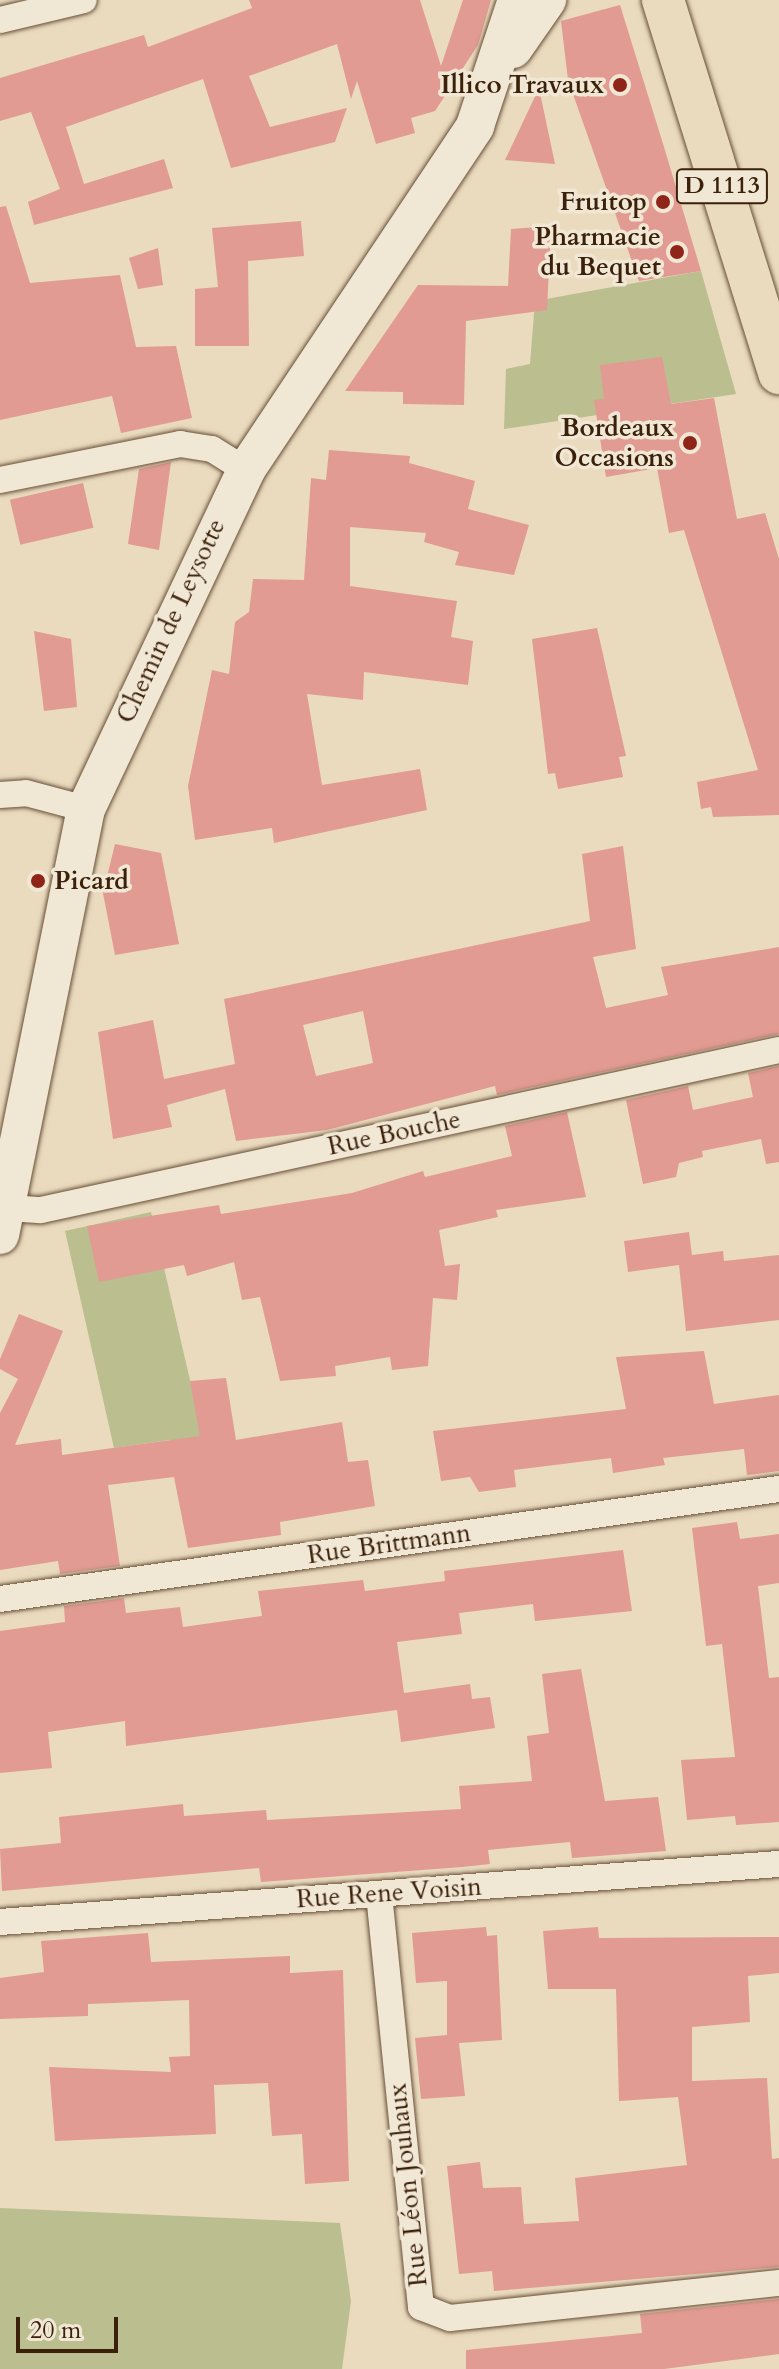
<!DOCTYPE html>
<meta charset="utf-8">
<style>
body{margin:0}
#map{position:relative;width:779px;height:2369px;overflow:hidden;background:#eadabe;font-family:Cardo,serif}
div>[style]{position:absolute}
.green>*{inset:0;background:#bbbe8e}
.building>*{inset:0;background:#e19b92;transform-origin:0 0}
.roads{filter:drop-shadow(0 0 2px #674f37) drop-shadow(0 0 2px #674f37)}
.street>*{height:26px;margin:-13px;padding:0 13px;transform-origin:13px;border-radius:13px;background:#f1e7d5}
.secondary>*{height:38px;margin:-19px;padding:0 19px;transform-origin:19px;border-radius:19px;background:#f1e7d5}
.primary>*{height:42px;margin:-21px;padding:0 21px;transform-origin:21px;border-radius:21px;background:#eadabe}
.dots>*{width:22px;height:22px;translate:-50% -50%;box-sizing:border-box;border:4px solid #f1e7d5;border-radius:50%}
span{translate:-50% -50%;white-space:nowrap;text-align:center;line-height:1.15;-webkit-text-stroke:7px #f1e7d5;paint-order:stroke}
.shield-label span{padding:2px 6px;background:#f1e7d5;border:2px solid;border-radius:6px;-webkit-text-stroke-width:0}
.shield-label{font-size:24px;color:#3b210a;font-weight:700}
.poi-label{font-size:26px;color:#3b210a;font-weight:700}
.right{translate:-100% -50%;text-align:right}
.left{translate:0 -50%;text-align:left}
.street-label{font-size:26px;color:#3b210a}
.scale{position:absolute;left:16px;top:2317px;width:102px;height:36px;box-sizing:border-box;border:4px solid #3b210a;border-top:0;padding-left:10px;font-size:24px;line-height:28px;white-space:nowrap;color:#3b210a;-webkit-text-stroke:6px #f1e7d5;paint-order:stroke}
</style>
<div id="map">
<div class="green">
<div style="clip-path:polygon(701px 271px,736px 394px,504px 429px,506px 369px,530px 364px,535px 301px)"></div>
<div style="clip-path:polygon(151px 1212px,193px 1393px,223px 1444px,169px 1440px,114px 1448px,65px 1231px)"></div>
<div style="clip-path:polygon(0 2208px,340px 2223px,351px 2301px,342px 2369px,0 2369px)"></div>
</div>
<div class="building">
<div style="clip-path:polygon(249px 0,420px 0,441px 66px,463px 0,491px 0,478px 45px,435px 111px,411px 118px,415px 133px,376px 144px,357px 81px,351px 99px,337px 44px,249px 76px,270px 127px,347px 108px,335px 142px,231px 168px,203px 79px,66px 127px,84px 184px,164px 159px,173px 188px,34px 225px,28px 202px,60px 189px,31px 112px,0 121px,0 78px,144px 35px,148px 47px,252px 8px)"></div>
<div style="clip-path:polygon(620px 5px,664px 147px,701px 271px,639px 281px,568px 80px,561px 21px)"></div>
<div style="clip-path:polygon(539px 88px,555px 164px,505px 160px)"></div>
<div style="clip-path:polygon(6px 206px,30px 283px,120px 275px,136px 347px,176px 346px,192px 418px,121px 433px,112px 396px,0 420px,0 207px)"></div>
<div style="clip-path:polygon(301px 221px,304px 256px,248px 261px,249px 346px,195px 346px,195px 289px,218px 287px,212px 228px)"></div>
<div style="clip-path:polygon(551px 226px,547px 310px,466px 321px,464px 405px,403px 404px,403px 392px,345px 391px,418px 285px,508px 286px,511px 229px)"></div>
<div style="clip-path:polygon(158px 248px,163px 285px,138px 289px,129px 258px)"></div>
<div style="clip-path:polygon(662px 357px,671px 404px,714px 398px,737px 519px,765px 513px,779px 559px,779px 815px,713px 817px,711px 807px,701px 809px,697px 782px,758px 770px,684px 530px,669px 533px,657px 468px,606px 477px,594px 400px,604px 399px,600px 365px)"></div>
<div style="clip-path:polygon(329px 450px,410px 456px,409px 463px,475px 481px,468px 509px,529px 525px,514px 575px,455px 565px,459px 552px,424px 542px,426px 533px,350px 527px,350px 586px,457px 601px,451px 637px,473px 641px,468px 685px,364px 672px,363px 700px,307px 694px,322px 785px,420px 769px,427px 810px,274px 843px,272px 828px,195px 840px,188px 786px,212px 670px,229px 674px,235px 622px,249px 612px,253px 579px,304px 580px,311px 478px,326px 480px)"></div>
<div style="clip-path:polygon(171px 462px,159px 550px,128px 544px,139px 469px)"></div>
<div style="left:83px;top:483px;width:46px;height:75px;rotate:77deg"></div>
<div style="clip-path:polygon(597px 628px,626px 756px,619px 757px,623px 777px,558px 789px,555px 773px,548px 774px,532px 639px)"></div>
<div style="clip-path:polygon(34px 631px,71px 639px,77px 707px,44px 711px)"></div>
<div style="clip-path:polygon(115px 844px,161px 853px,179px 944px,115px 955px,103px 893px)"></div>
<div style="clip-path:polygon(evenodd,623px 846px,636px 949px,593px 957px,606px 1008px,668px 995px,661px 967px,779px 947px,779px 1034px,497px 1095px,495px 1086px,327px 1130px,236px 1141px,225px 1089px,167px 1105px,172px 1127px,113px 1139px,98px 1032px,153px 1020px,164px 1079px,235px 1064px,224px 999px,590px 921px,582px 854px,623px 846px,363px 1011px,373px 1063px,316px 1076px,303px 1025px,363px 1011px)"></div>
<div style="clip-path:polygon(779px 1066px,779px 1162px,766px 1164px,761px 1139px,702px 1151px,703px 1157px,679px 1163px,676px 1177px,643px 1184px,626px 1100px,688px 1086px,693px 1110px,753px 1097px,748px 1073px)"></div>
<div style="clip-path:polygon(567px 1112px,586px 1197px,496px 1210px,498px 1217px,439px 1230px,445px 1266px,460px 1264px,457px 1300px,433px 1298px,428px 1366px,392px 1370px,390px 1357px,335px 1366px,336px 1376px,280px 1381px,260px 1297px,242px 1300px,234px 1262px,187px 1276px,184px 1265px,99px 1282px,87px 1226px,219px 1205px,221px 1214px,352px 1193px,423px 1171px,425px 1177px,512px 1156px,505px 1126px)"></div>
<div style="clip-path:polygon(689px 1232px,692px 1255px,723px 1251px,724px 1261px,779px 1255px,779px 1320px,686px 1331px,679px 1265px,628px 1272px,624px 1241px)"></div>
<div style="clip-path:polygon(19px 1314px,63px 1331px,15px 1445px,61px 1439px,62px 1455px,200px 1436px,190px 1381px,226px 1378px,236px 1440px,342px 1422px,348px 1462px,368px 1460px,375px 1506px,280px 1522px,281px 1535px,188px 1548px,174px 1477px,108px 1485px,120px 1566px,60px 1574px,58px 1561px,0 1570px,0 1413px,18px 1379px,0 1369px,0 1359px)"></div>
<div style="clip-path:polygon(704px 1351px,714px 1404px,779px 1395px,779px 1471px,747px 1475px,744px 1449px,663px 1458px,665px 1465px,613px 1473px,611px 1458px,514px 1470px,516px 1487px,479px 1492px,470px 1477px,441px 1481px,433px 1431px,626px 1409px,616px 1357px)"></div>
<div style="clip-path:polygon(737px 1522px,740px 1539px,779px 1534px,779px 1583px,758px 1586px,769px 1678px,779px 1677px,779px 1822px,736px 1825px,735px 1816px,687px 1820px,681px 1760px,735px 1757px,722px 1644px,706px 1646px,692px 1528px)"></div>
<div style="clip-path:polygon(623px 1550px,632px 1611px,535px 1621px,533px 1604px,459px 1613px,462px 1634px,397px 1642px,404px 1693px,470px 1684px,472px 1699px,490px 1697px,495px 1728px,401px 1742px,397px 1710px,126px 1746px,125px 1721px,48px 1732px,52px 1768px,0 1773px,0 1631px,65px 1622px,64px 1606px,124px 1598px,126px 1613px,180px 1607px,183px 1627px,262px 1616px,258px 1591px,363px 1580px,365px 1591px,445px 1581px,444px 1571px)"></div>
<div style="clip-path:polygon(581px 1669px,605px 1801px,658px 1797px,666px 1851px,572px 1858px,570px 1842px,488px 1850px,490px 1864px,462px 1867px,261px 1882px,259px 1868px,2px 1891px,0 1849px,61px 1843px,59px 1817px,183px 1804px,184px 1816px,266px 1810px,267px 1820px,461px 1809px,459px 1786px,532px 1781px,527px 1736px,549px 1733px,542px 1674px)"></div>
<div style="clip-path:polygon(486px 1927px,487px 1936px,497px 1935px,502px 2040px,459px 2043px,465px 2096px,421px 2099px,415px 2038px,447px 2035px,447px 1981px,416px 1983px,412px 1933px)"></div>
<div style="clip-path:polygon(598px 1927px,599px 1938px,779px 1937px,779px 1973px,748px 1976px,750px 2022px,692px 2027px,692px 2081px,767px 2078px,772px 2159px,779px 2158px,779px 2267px,494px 2291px,492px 2271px,459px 2274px,447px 2166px,480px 2162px,483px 2188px,521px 2187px,524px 2224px,579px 2221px,575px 2178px,687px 2165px,678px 2097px,619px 2101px,616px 1989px,548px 1989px,543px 1931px)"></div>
<div style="clip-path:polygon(148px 1933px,151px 1962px,290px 1956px,290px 1973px,343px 1970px,349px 2181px,305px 2184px,302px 2134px,272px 2136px,268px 2083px,214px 2085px,216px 2134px,55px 2141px,49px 2067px,171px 2072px,169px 2057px,190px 2056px,189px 2000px,88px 2004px,88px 2016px,0 2019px,0 1978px,44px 1972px,41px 1941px)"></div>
<div style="clip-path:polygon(779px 2299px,779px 2354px,664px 2369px,466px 2369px,466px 2350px,642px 2333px,640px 2314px)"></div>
</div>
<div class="roads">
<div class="street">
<div style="left:0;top:20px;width:86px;rotate:-13.4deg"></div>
<div style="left:0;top:480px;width:184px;rotate:-11.3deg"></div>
<div style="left:180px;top:444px;width:32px;rotate:9deg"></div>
<div style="left:212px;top:449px;width:40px;rotate:32deg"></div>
<div style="left:0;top:795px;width:26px;rotate:-4deg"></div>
<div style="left:26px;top:793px;width:62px;rotate:14.9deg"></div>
<div style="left:9px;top:1208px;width:32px;rotate:4deg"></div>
<div style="left:41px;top:1210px;width:755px;rotate:-12.23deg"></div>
<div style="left:0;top:1599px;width:787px;rotate:-8.04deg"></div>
<div style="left:379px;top:1894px;width:415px;rotate:84.2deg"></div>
<div style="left:421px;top:2307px;width:31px;rotate:21deg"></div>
<div style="left:450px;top:2318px;width:331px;rotate:-6.1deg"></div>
<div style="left:0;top:1922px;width:781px;rotate:-4.26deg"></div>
</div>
<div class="secondary">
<div style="left:513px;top:49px;width:60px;rotate:-55.2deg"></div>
<div style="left:0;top:1235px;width:435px;rotate:-78.6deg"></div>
<div style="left:86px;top:809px;width:375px;rotate:-64.7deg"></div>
<div style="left:246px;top:470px;width:413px;rotate:-56.3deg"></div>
<div style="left:475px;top:126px;width:133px;rotate:-71.6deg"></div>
</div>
<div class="primary">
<div style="left:663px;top:0;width:391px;rotate:72.7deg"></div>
</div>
</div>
<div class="dots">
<div style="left:620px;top:85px;background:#8f2418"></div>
<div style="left:663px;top:202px;background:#8f2418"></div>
<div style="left:677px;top:252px;background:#8f2418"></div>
<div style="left:690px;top:443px;background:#8f2418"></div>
<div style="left:38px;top:881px;background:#8f2418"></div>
</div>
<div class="shield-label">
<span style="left:722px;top:186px">D 1113</span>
</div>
<div class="poi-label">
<span class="right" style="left:604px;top:85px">Illico Travaux</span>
<span class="right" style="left:647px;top:202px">Fruitop</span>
<span class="right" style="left:661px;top:252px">Pharmacie<br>du Bequet</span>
<span class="right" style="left:674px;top:443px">Bordeaux<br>Occasions</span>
<span class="left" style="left:54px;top:881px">Picard</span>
</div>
<div class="street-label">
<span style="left:171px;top:621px;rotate:-65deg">Chemin de Leysotte</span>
<span style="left:394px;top:1133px;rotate:-12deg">Rue Bouche</span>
<span style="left:389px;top:1544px;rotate:-8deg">Rue Brittmann</span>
<span style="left:389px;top:1893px;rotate:-4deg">Rue Rene Voisin</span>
<span style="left:408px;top:2185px;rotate:-96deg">Rue Léon Jouhaux</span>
</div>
<div class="scale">20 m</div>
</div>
